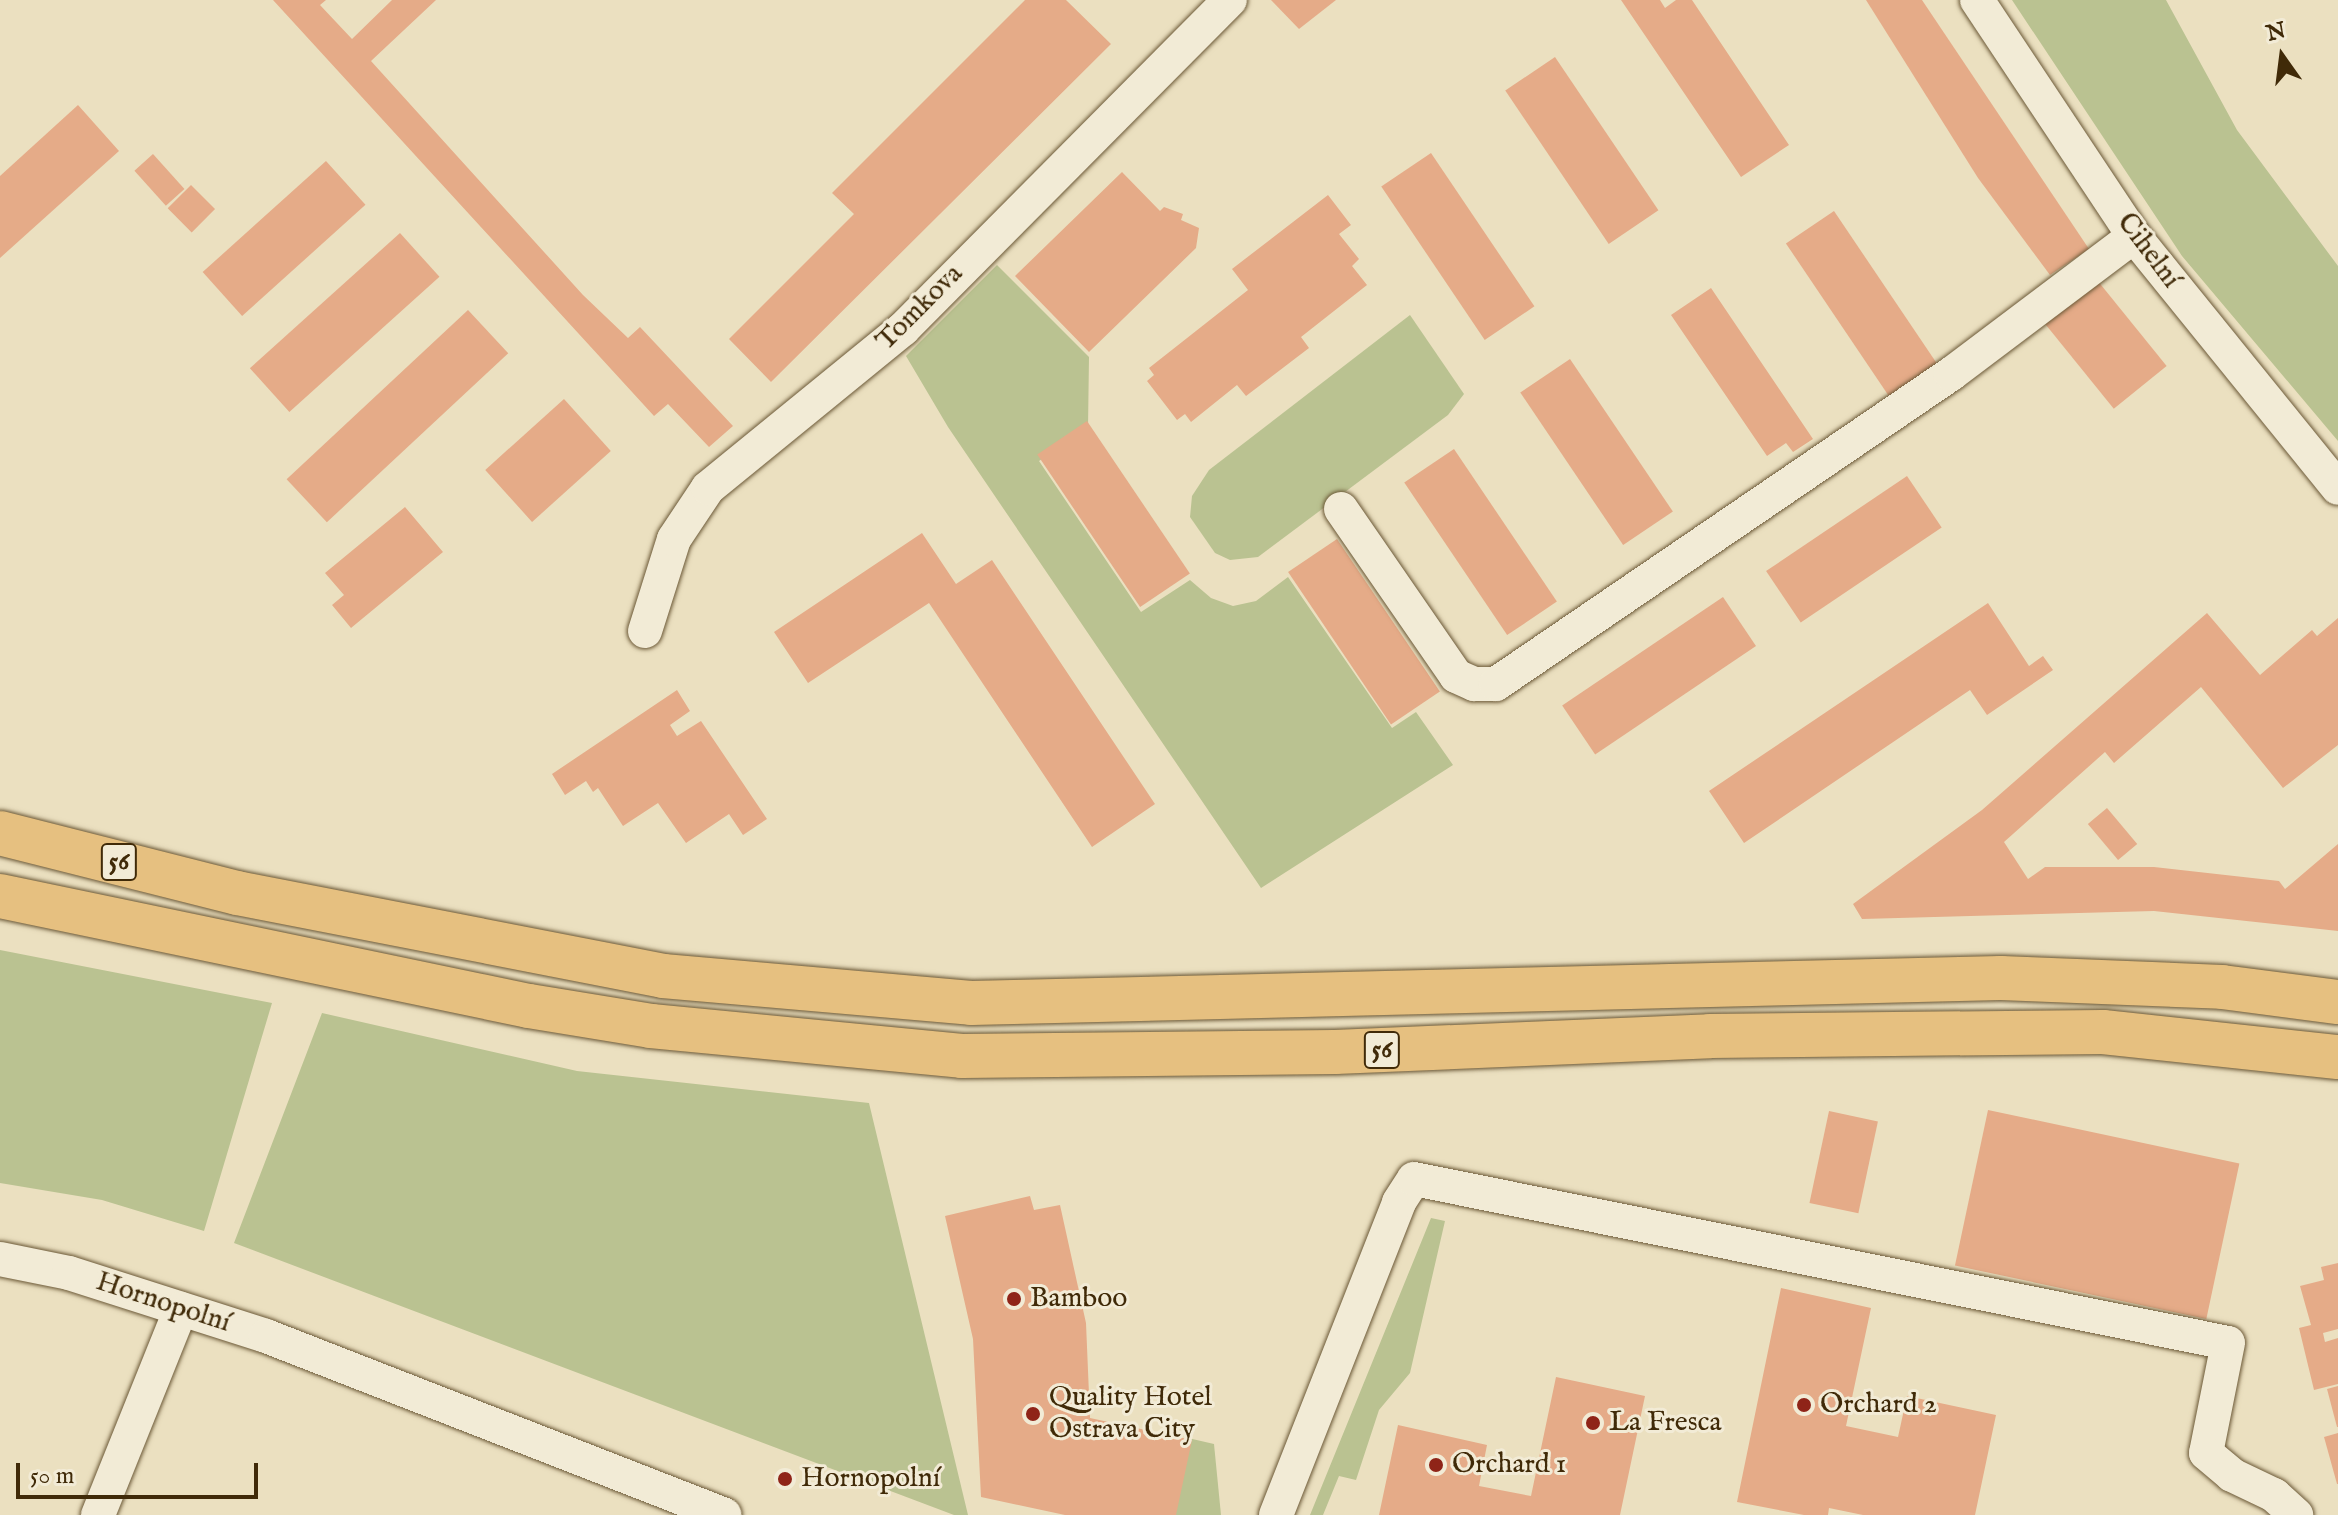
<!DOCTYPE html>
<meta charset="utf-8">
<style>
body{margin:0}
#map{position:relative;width:2338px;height:1515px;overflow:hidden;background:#ebe0c0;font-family:"IM FELL English",serif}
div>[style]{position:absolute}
.green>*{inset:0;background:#bac291}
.building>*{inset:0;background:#e5ab88;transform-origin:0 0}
.roads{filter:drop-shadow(0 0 2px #6b5836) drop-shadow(0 0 2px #6b5836)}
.minor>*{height:34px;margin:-17px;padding:0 17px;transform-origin:17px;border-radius:17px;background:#f2ebd6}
.highway>*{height:44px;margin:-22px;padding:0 22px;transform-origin:22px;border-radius:22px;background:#e6c080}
.dots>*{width:22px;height:22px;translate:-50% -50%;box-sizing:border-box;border:4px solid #f2ebd6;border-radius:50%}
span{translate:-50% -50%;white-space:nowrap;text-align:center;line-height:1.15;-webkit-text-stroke:6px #f2ebd6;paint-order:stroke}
.shield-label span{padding:2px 6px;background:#f2ebd6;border:2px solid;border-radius:6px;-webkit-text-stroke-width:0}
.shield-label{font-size:26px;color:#402a08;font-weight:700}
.street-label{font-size:28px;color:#402a08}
.poi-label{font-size:28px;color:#402a08}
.left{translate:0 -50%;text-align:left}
.north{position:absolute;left:2242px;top:16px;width:80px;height:80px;-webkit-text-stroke:6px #f2ebd6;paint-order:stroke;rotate:346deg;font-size:22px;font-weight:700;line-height:32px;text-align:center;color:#402a08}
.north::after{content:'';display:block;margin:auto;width:28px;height:36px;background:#402a08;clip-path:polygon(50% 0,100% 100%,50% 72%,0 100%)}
.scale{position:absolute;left:16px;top:1463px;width:242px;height:36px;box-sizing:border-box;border:4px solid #402a08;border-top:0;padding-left:10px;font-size:24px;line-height:28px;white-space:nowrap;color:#402a08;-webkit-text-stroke:6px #f2ebd6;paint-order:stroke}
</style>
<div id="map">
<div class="green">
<div style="clip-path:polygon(2012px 0,2166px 0,2237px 130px,2338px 266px,2338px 441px,2182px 256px)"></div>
<div style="clip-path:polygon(997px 265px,1089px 357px,1088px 428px,1039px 461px,1141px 612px,1190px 580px,1211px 598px,1233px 606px,1256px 601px,1288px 577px,1392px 728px,1416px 712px,1453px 765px,1261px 888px,948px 427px,906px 356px)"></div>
<div style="clip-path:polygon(1410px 315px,1464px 394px,1448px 415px,1258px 557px,1230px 560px,1215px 553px,1190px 517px,1192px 496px,1209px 470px)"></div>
<div style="clip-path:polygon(0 950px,272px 1003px,204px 1231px,102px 1200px,0 1183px)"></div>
<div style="clip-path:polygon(322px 1013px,577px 1071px,869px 1103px,968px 1515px,954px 1515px,234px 1243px)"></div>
<div style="clip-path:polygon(1431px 1218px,1445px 1221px,1410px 1373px,1379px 1410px,1356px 1480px,1339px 1476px,1323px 1515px,1310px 1515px)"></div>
<div style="clip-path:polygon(1188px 1438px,1214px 1444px,1221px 1515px,1173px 1515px)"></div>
</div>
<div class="building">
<div style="clip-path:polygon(273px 0,326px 0,320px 5px,352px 39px,392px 0,436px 0,371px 61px,583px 295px,628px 338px,640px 327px,733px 426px,709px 447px,668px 404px,654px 416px)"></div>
<div style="clip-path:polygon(1025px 0,1066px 0,1111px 44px,771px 382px,729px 339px,854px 214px,832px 193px)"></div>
<div style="clip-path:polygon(1271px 0,1336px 0,1299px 29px)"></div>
<div style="clip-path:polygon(1621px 0,1660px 0,1665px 8px,1676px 0,1692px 0,1789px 145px,1741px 177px)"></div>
<div style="clip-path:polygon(1866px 0,1922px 0,2089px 249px,2050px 275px,1978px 178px)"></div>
<div style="left:1555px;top:57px;width:185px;height:60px;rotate:56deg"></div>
<div style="clip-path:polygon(78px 105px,119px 151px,0 258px,0 176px)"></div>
<div style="left:1431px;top:153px;width:185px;height:60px;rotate:56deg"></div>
<div style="left:153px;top:154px;width:47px;height:25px;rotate:48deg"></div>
<div style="left:326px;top:161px;width:59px;height:166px;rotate:48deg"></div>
<div style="clip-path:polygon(1122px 172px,1160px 211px,1164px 207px,1183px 214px,1181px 220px,1199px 228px,1196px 248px,1089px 352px,1015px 276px)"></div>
<div style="left:191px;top:185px;width:34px;height:33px;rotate:45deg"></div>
<div style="clip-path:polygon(1328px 195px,1351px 225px,1339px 234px,1359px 259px,1352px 266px,1367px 285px,1301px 337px,1309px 348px,1246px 396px,1237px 385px,1191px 422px,1185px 414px,1177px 420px,1147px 381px,1154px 375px,1149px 368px,1248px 290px,1232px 269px)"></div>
<div style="left:1834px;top:211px;width:184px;height:58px;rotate:56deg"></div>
<div style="left:400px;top:233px;width:59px;height:202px;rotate:48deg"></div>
<div style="left:2093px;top:275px;width:117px;height:68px;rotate:51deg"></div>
<div style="clip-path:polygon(1711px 288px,1813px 439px,1793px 452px,1786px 443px,1767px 456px,1671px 315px)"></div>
<div style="left:468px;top:310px;width:59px;height:248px;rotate:47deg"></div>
<div style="left:1570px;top:359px;width:184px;height:60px;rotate:56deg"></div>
<div style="left:564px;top:399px;width:70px;height:106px;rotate:48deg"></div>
<div style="left:1087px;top:421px;width:184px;height:60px;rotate:56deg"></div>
<div style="left:1454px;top:449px;width:184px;height:60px;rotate:56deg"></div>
<div style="left:1907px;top:476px;width:62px;height:170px;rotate:56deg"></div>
<div style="clip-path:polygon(405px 507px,443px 552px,351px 628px,332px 605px,344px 595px,325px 573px)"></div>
<div style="clip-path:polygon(922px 533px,956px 584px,992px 560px,1155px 804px,1092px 847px,929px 603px,808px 683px,774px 632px)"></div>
<div style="left:1337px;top:539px;width:184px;height:59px;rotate:56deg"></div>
<div style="left:1723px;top:597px;width:59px;height:194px;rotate:56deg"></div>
<div style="clip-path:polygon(1988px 603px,2029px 666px,2043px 656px,2053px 670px,1987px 715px,1970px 690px,1744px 843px,1709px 791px)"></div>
<div style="clip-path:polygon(2207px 613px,2260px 675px,2312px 630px,2317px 636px,2338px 618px,2338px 745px,2283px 788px,2201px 687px,2114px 763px,2105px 752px,2004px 842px,2028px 879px,2045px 867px,2154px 867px,2279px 881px,2285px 889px,2338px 844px,2338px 931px,2154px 911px,1862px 919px,1853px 904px,1982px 810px)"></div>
<div style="clip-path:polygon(677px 690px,690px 711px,670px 725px,677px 736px,701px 721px,767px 819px,743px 835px,729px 814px,686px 843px,658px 803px,623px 826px,598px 788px,593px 792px,586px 781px,565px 795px,552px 774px)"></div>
<div style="left:2107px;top:808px;width:47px;height:25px;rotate:50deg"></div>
<div style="left:1988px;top:1110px;width:257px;height:159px;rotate:12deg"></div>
<div style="left:1829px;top:1111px;width:50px;height:94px;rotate:12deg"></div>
<div style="clip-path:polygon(1030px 1196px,1034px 1210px,1060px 1205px,1086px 1323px,1090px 1418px,1192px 1440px,1176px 1515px,1065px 1515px,981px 1497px,973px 1339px,945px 1216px)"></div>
<div style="clip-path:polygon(2338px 1263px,2338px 1329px,2323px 1333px,2325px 1342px,2338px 1338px,2338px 1384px,2314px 1390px,2299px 1328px,2311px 1325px,2300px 1286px,2324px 1280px,2321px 1267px)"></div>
<div style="clip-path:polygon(1781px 1288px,1871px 1308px,1846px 1426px,1898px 1437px,1907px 1396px,1996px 1415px,1975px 1515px,1863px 1515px,1829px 1508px,1828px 1515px,1804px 1515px,1737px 1502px)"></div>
<div style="clip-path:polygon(1556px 1377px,1645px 1396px,1620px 1515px,1379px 1515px,1398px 1425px,1487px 1445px,1479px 1486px,1531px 1496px)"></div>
<div style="clip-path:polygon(2338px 1386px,2338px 1427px,2337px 1427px,2327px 1389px)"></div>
<div style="clip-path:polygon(2338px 1433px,2338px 1484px,2337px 1484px,2324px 1437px)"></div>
</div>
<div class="roads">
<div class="minor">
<div style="left:1977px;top:0;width:283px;rotate:56.4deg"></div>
<div style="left:2134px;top:236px;width:324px;rotate:51deg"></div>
<div style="left:1341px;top:509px;width:203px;rotate:55.4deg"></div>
<div style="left:1456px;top:676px;width:20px;rotate:24deg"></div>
<div style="left:1474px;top:684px;width:22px"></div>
<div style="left:1496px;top:684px;width:551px;rotate:-34.27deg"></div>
<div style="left:1951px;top:374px;width:229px;rotate:-37deg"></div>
<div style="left:645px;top:631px;width:96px;rotate:-72.5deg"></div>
<div style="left:674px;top:539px;width:61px;rotate:-56.3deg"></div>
<div style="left:708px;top:488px;width:252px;rotate:-39.2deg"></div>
<div style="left:903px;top:329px;width:464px;rotate:-45.2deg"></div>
<div style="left:0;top:1259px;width:70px;rotate:11.5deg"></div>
<div style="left:69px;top:1273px;width:207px;rotate:17.7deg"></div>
<div style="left:266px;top:1336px;width:492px;rotate:21.3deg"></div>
<div style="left:98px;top:1515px;width:222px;rotate:-68.1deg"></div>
<div style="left:1276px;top:1515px;width:336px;rotate:-68.5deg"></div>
<div style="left:1399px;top:1202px;width:27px;rotate:-57deg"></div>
<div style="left:1414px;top:1179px;width:830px;rotate:11.39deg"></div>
<div style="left:2228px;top:1343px;width:112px;rotate:101.3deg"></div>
<div style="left:2206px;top:1453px;width:34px;rotate:40deg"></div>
<div style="left:2232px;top:1475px;width:47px;rotate:25.5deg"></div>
<div style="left:2274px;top:1495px;width:30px;rotate:42deg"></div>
</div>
<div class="highway">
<div style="left:0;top:833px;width:244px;rotate:14.2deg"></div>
<div style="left:237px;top:893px;width:434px;rotate:11deg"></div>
<div style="left:663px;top:976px;width:309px;rotate:5deg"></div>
<div style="left:971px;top:1003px;width:1030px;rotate:-1.39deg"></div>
<div style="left:2001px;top:978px;width:221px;rotate:2.3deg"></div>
<div style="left:2222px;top:987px;width:117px;rotate:7.4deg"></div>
<div style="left:0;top:896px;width:540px;rotate:11.75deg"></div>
<div style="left:529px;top:1006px;width:124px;rotate:9.3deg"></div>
<div style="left:651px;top:1026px;width:312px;rotate:5.5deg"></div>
<div style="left:962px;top:1056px;width:373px;rotate:-0.6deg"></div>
<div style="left:1335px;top:1052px;width:375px;rotate:-2.4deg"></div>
<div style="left:1710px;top:1036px;width:393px;rotate:-0.6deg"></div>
<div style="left:2103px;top:1032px;width:236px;rotate:6.1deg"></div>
</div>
</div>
<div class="dots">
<div style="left:1014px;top:1299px;background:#8f2418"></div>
<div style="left:1804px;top:1405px;background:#8f2418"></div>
<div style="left:1033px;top:1414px;background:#8f2418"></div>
<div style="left:1593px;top:1423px;background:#8f2418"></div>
<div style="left:1436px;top:1465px;background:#8f2418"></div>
<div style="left:785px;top:1479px;background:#8f2418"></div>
</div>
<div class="shield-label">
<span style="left:119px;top:862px">56</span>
<span style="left:1382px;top:1050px">56</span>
</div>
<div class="street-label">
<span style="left:2148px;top:251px;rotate:53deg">Cihelní</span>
<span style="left:920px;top:308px;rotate:-45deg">Tomkova</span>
<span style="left:163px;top:1303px;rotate:18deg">Hornopolní</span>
</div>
<div class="poi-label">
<span class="left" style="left:1030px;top:1299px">Bamboo</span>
<span class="left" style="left:1049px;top:1414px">Quality Hotel<br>Ostrava City</span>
<span class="left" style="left:1820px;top:1405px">Orchard 2</span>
<span class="left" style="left:1609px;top:1423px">La Fresca</span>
<span class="left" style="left:1452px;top:1465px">Orchard 1</span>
<span class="left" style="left:801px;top:1479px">Hornopolní</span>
</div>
<div class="north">N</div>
<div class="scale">50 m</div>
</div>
